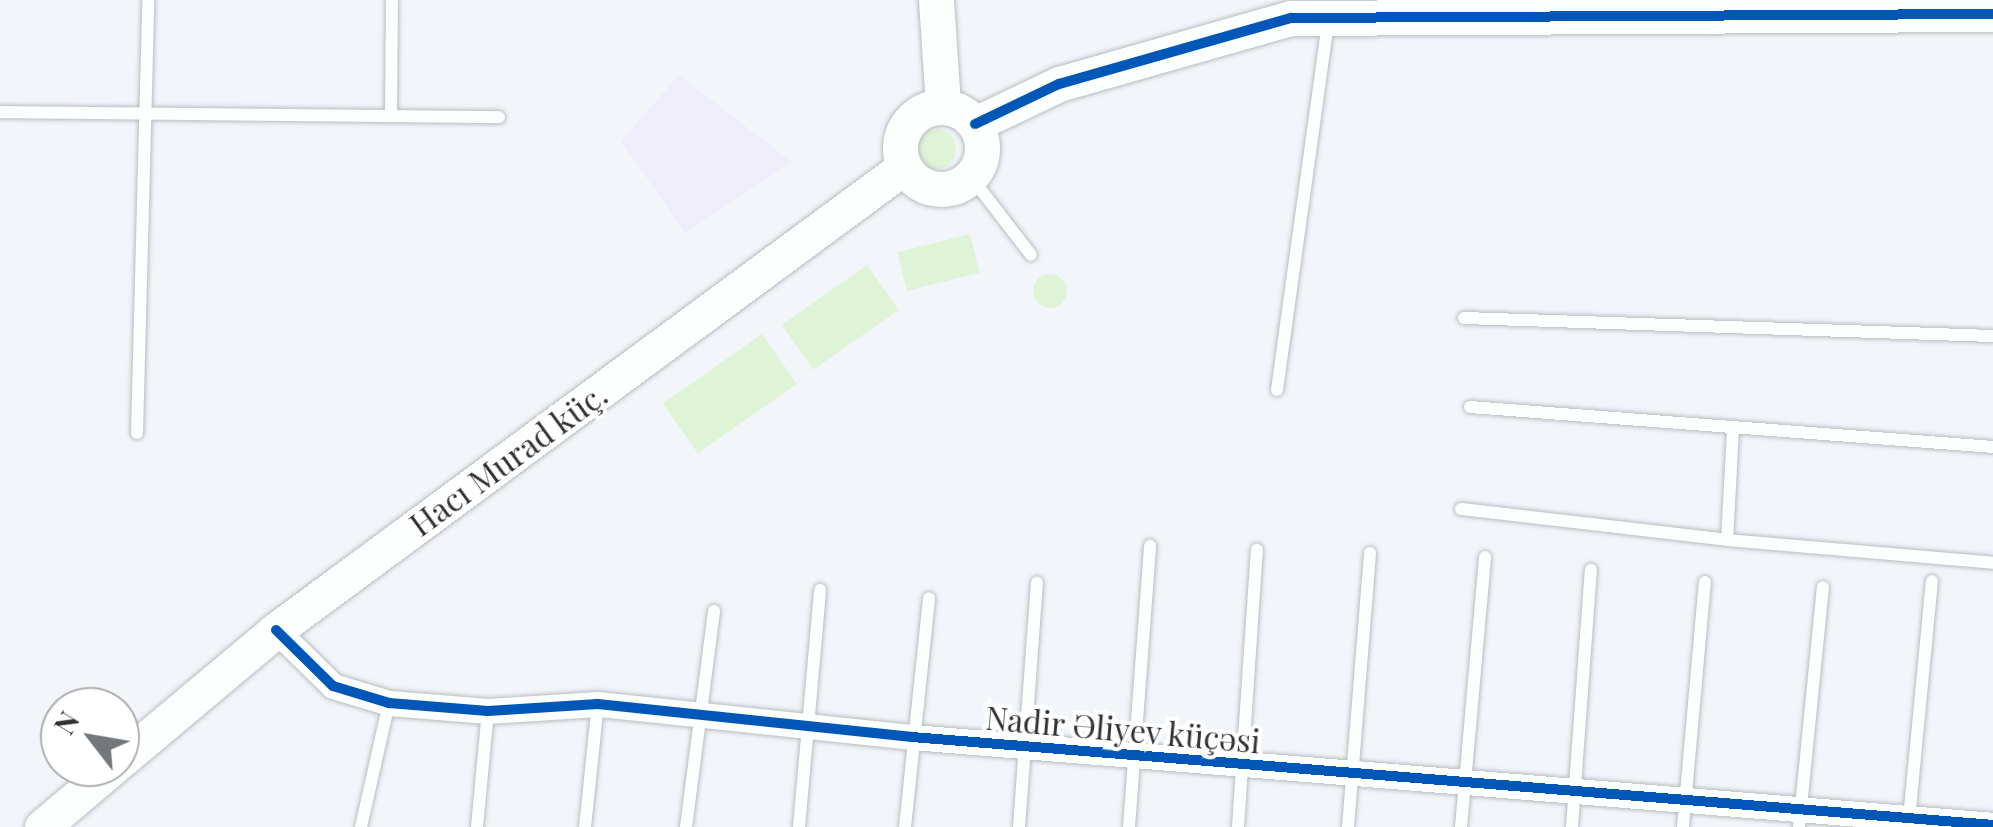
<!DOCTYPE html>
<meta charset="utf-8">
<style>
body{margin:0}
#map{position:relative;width:1993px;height:827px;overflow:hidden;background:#f2f6fa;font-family:"Playfair Display",serif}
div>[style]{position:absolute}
.education>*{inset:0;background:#f0edfa}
.green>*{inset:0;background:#dff3d7;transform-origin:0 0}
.round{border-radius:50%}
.roads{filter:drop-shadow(0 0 2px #babdc0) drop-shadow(0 0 2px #babdc0)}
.lane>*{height:12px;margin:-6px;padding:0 6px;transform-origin:6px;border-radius:6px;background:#fdfefe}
.street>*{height:25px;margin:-12.5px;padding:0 12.5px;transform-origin:12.5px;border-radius:12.5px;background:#fdfefe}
.secondary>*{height:35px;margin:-17.5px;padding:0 17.5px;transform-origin:17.5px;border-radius:17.5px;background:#fdfefe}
.secondary>.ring{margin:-17.5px;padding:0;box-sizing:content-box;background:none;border:35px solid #fdfefe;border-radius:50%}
.cycleway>*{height:10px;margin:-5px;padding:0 5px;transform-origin:5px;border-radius:5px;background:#0057b8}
span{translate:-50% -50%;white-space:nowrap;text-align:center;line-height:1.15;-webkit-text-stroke:8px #fff;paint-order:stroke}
.street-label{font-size:32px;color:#2f3235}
.north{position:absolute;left:40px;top:687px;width:100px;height:100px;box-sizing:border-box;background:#fff;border:2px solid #acadae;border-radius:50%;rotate:301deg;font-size:28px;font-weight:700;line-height:40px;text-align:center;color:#2f3235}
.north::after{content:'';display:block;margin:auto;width:35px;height:45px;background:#73777a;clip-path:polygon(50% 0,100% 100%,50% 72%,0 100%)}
</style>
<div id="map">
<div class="education">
<div style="clip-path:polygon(679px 75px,792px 162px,685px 233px,621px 141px)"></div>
</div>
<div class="green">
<div class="round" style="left:916px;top:129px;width:40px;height:40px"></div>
<div style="left:970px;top:234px;width:40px;height:75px;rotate:76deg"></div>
<div style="left:867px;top:265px;width:55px;height:104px;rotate:55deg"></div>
<div class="round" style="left:1033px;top:274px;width:34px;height:34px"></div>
<div style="left:762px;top:334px;width:61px;height:121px;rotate:55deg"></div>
</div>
<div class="roads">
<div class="lane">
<div style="left:0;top:112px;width:499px;rotate:0.6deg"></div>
<div style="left:391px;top:113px;width:113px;rotate:-89.5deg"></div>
<div style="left:971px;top:177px;width:98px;rotate:52.4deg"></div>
<div style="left:1464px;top:318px;width:529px;rotate:1.95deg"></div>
<div style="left:1277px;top:390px;width:373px;rotate:-82.1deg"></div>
<div style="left:1470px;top:407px;width:525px;rotate:4.37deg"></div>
<div style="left:1733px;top:430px;width:110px;rotate:93.1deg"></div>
<div style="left:1727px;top:540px;width:267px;rotate:4.9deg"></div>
<div style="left:137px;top:433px;width:433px;rotate:-88.5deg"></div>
<div style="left:1461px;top:509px;width:268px;rotate:6.6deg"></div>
<div style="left:1909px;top:819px;width:239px;rotate:-84.5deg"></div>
<div style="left:361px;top:827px;width:127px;rotate:-77.3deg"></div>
<div style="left:477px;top:827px;width:117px;rotate:-84.6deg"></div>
<div style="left:585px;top:827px;width:124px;rotate:-84deg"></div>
<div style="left:686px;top:827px;width:218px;rotate:-82.6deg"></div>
<div style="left:799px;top:827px;width:238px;rotate:-84.9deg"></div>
<div style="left:905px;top:827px;width:230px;rotate:-84deg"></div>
<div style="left:1019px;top:827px;width:245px;rotate:-85.8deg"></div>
<div style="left:1129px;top:827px;width:282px;rotate:-85.7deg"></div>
<div style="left:1238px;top:827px;width:278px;rotate:-86.1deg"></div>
<div style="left:1348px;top:827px;width:275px;rotate:-85.4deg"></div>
<div style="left:1461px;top:827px;width:271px;rotate:-84.9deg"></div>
<div style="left:1572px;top:827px;width:258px;rotate:-85.8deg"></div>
<div style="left:1683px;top:827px;width:246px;rotate:-84.9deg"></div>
<div style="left:1799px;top:827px;width:241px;rotate:-84.3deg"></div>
</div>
<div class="street">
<div style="left:276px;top:630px;width:80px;rotate:44.5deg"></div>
<div style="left:333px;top:686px;width:59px;rotate:16.9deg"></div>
<div style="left:389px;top:703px;width:99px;rotate:4.6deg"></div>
<div style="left:488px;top:711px;width:110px;rotate:-3.6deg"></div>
<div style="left:598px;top:704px;width:316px;rotate:6deg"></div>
<div style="left:912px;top:737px;width:1085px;rotate:4.65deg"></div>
</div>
<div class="secondary">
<div style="left:936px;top:0;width:106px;rotate:86.2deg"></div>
<div class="ring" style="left:900px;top:107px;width:47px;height:47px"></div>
<div style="left:975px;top:124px;width:93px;rotate:-25.5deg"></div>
<div style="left:1059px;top:84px;width:241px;rotate:-15.9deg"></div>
<div style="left:1291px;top:18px;width:702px;rotate:-0.33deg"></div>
<div style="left:120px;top:761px;width:204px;rotate:-40deg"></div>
<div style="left:276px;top:630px;width:780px;rotate:-36.4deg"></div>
<div style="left:42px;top:827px;width:93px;rotate:-40.2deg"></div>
</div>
</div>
<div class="cycleway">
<div style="left:975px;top:124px;width:93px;rotate:-25.5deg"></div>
<div style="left:1059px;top:84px;width:241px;rotate:-15.9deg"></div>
<div style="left:1291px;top:18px;width:702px;rotate:-0.33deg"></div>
<div style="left:276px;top:630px;width:80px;rotate:44.5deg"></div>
<div style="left:333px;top:686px;width:59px;rotate:16.9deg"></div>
<div style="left:389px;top:703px;width:99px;rotate:4.6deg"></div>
<div style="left:488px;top:711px;width:110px;rotate:-3.6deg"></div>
<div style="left:598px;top:704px;width:316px;rotate:6deg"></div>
<div style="left:912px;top:737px;width:1085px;rotate:4.65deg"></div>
</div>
<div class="street-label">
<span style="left:508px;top:459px;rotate:-36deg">Hacı Murad küç.</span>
<span style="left:1123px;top:729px;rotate:5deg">Nadir Əliyev küçəsi</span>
</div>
<div class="north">N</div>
</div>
